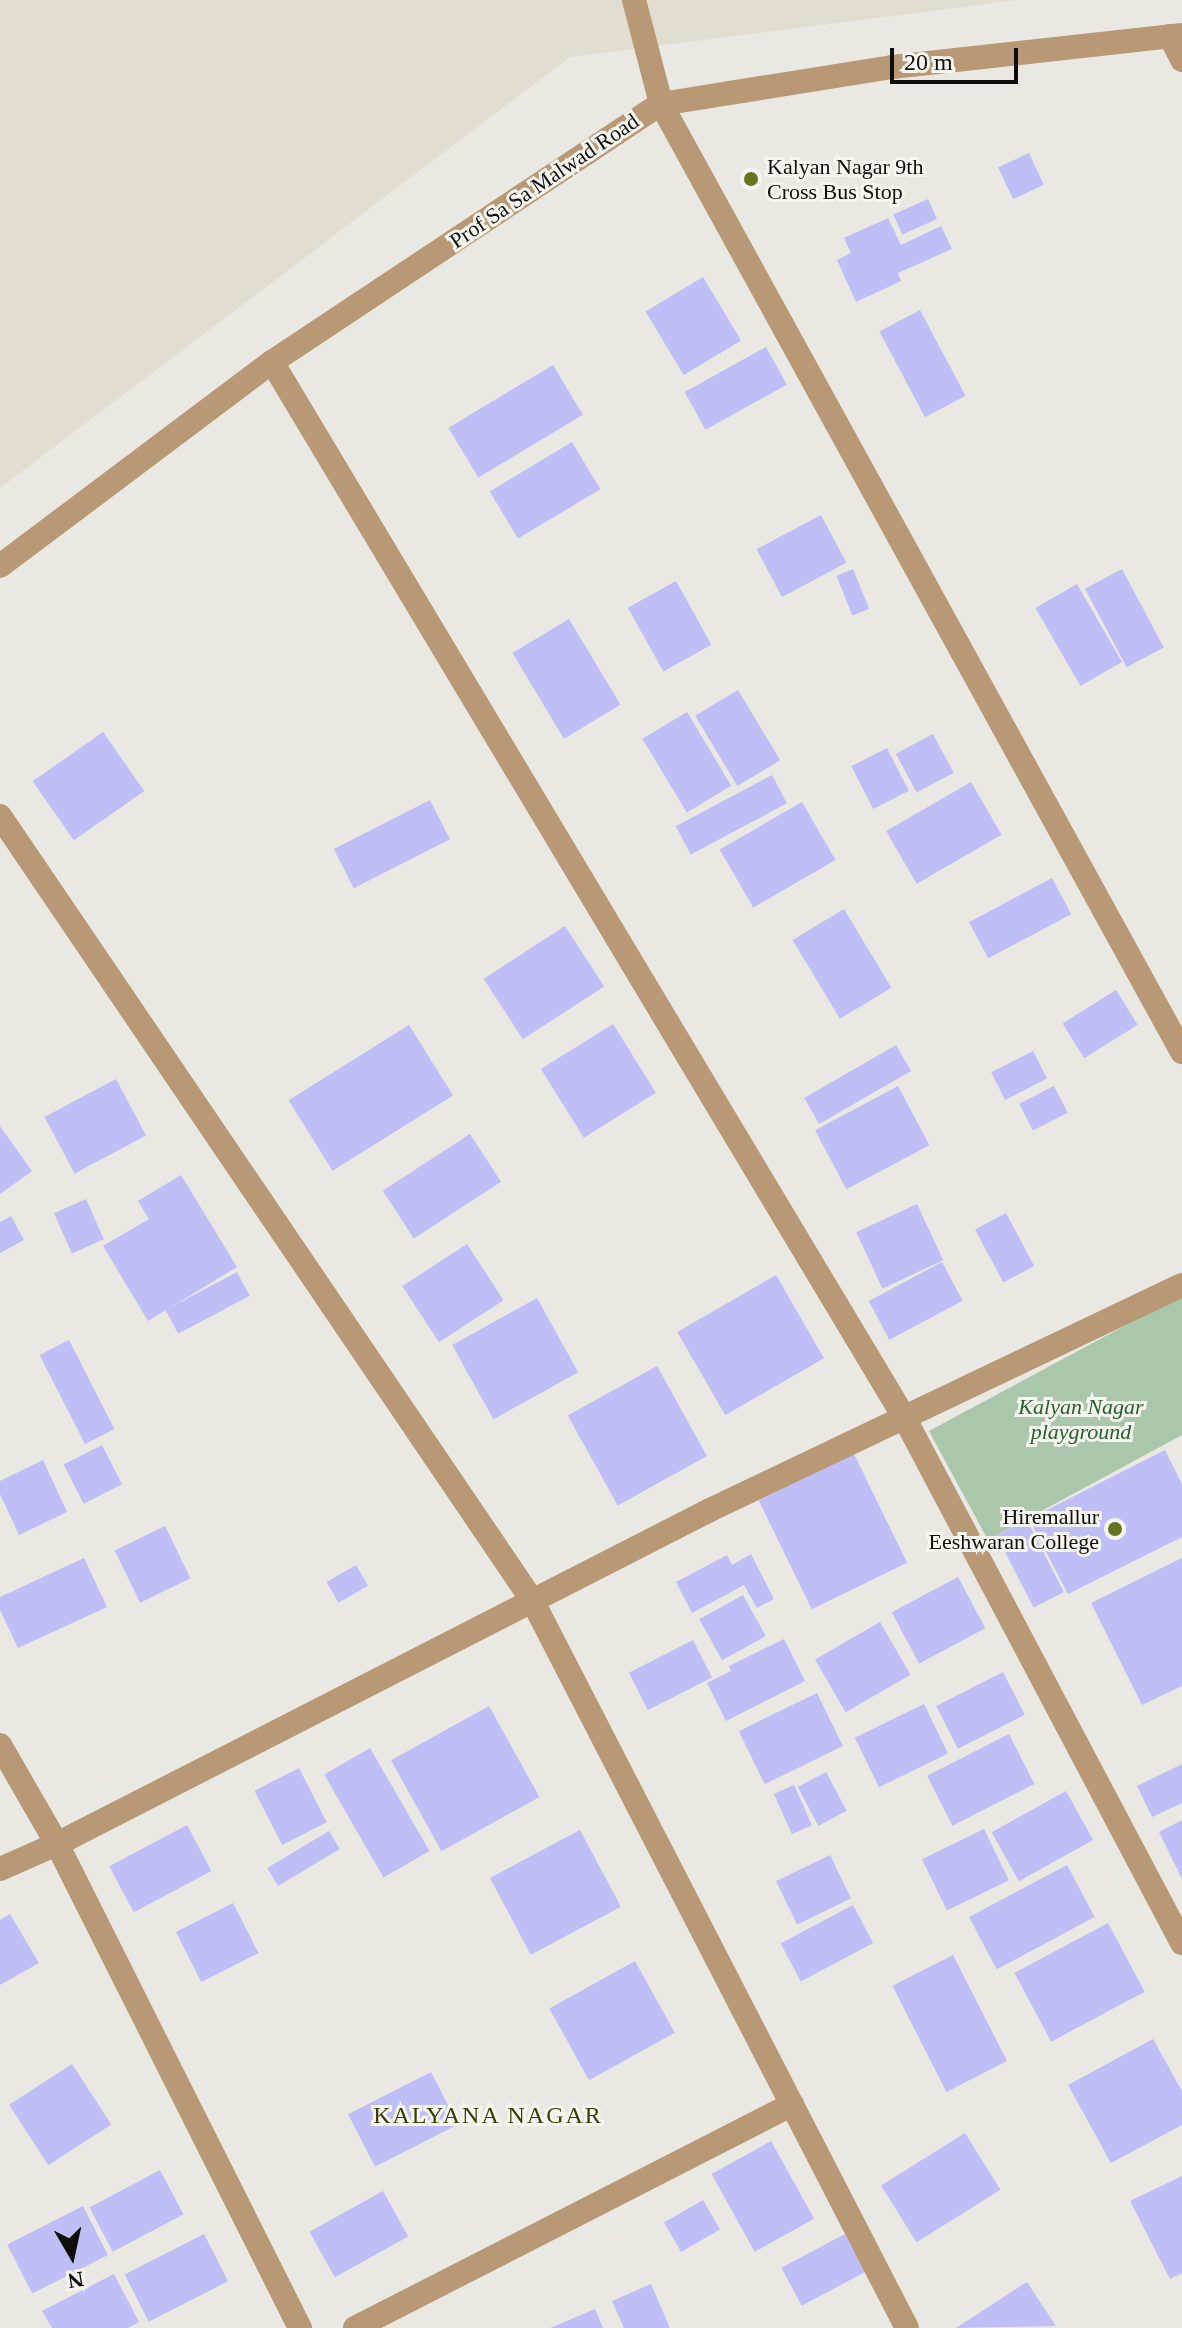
<!DOCTYPE html>
<style>
body{margin:0}
#map{position:relative;width:1182px;height:2328px;overflow:hidden;background:#e9e8e2;font-family:"Times New Roman",serif}
div>[style]{position:absolute}
.built>*{inset:0;background:#e1ddd1}
.green>*{inset:0;background:#aac6ab}
.building>*{inset:0;background:#bfbef6;transform-origin:0 0}
.minor>*{height:24px;margin:-12px;padding:0 12px;transform-origin:12px;border-radius:12px;background:#b89875}
.tertiary>*{height:24px;margin:-12px;padding:0 12px;transform-origin:12px;border-radius:12px;background:#b89875}
.dots>*{width:22px;height:22px;translate:-50% -50%;box-sizing:border-box;border:4px solid #f7f5ef;border-radius:50%}
span{translate:-50% -50%;white-space:nowrap;text-align:center;line-height:1.15;-webkit-text-stroke:6px #f7f5ef;paint-order:stroke}
.poi-label{font-size:22px;color:#0e0e0c}
.left{translate:0 -50%;text-align:left}
.right{translate:-100% -50%;text-align:right}
.street-label{font-size:22px;color:#0e0e0c}
.park-label{font-size:22px;color:#22632c;font-style:italic}
.neighbourhood-label{font-size:24px;color:#374003;letter-spacing:2px}
.north{position:absolute;left:32px;top:2216px;width:80px;height:80px;-webkit-text-stroke:6px #f7f5ef;paint-order:stroke;rotate:171deg;font-size:22px;font-weight:700;line-height:32px;text-align:center;color:#0e0e0c}
.north::after{content:'';display:block;margin:auto;width:28px;height:36px;background:#0e0e0c;clip-path:polygon(50% 0,100% 100%,50% 72%,0 100%)}
.scale{position:absolute;left:890px;top:48px;width:128px;height:36px;box-sizing:border-box;border:4px solid #0e0e0c;border-top:0;padding-left:10px;font-size:24px;line-height:28px;white-space:nowrap;color:#0e0e0c;-webkit-text-stroke:6px #f7f5ef;paint-order:stroke}
</style>
<div id="map">
<div class="built">
<div style="clip-path:polygon(0 0,1018px 0,570px 57px,0 488px)"></div>
</div>
<div class="green">
<div style="clip-path:polygon(1182px 1295px,1182px 1435px,988px 1540px,929px 1431px)"></div>
</div>
<div class="building">
<div style="left:1029px;top:153px;width:35px;height:34px;rotate:65deg"></div>
<div style="left:928px;top:199px;width:22px;height:38px;rotate:66deg"></div>
<div style="clip-path:polygon(888px 218px,901px 245px,941px 226px,952px 249px,898px 273px,901px 281px,856px 302px,837px 260px,851px 253px,844px 238px)"></div>
<div style="left:703px;top:277px;width:74px;height:67px;rotate:59deg"></div>
<div style="left:920px;top:310px;width:97px;height:46px;rotate:62deg"></div>
<div style="left:766px;top:347px;width:43px;height:93px;rotate:61deg"></div>
<div style="left:553px;top:365px;width:58px;height:122px;rotate:59deg"></div>
<div style="left:572px;top:442px;width:55px;height:96px;rotate:59deg"></div>
<div style="left:821px;top:515px;width:54px;height:73px;rotate:62deg"></div>
<div style="left:853px;top:569px;width:43px;height:18px;rotate:68deg"></div>
<div style="left:1122px;top:569px;width:89px;height:42px;rotate:62deg"></div>
<div style="left:676px;top:581px;width:73px;height:55px;rotate:61deg"></div>
<div style="left:1077px;top:584px;width:90px;height:48px;rotate:60deg"></div>
<div style="left:569px;top:619px;width:100px;height:66px;rotate:59deg"></div>
<div style="left:738px;top:690px;width:82px;height:50px;rotate:59deg"></div>
<div style="left:687px;top:712px;width:86px;height:52px;rotate:59deg"></div>
<div style="left:103px;top:732px;width:72px;height:86px;rotate:55deg"></div>
<div style="left:933px;top:734px;width:44px;height:42px;rotate:62deg"></div>
<div style="left:887px;top:748px;width:48px;height:40px;rotate:63deg"></div>
<div style="left:772px;top:775px;width:32px;height:109px;rotate:62deg"></div>
<div style="left:971px;top:782px;width:61px;height:98px;rotate:60deg"></div>
<div style="left:430px;top:800px;width:44px;height:108px;rotate:63deg"></div>
<div style="left:802px;top:802px;width:67px;height:95px;rotate:60deg"></div>
<div style="left:1052px;top:878px;width:41px;height:94px;rotate:62deg"></div>
<div style="left:844px;top:909px;width:92px;height:60px;rotate:59deg"></div>
<div style="left:565px;top:926px;width:72px;height:97px;rotate:57deg"></div>
<div style="left:1116px;top:990px;width:41px;height:63px;rotate:58deg"></div>
<div style="left:613px;top:1024px;width:81px;height:85px;rotate:58deg"></div>
<div style="left:409px;top:1025px;width:83px;height:142px;rotate:58deg"></div>
<div style="left:896px;top:1045px;width:30px;height:106px;rotate:60deg"></div>
<div style="left:1033px;top:1051px;width:31px;height:47px;rotate:63deg"></div>
<div style="left:116px;top:1079px;width:64px;height:81px;rotate:62deg"></div>
<div style="left:898px;top:1086px;width:67px;height:94px;rotate:62deg"></div>
<div style="left:1054px;top:1086px;width:30px;height:39px;rotate:63deg"></div>
<div style="clip-path:polygon(0 1126px,32px 1171px,0 1194px)"></div>
<div style="left:470px;top:1134px;width:57px;height:104px;rotate:57deg"></div>
<div style="clip-path:polygon(181px 1175px,237px 1267px,148px 1321px,103px 1246px,149px 1219px,138px 1201px)"></div>
<div style="left:86px;top:1199px;width:44px;height:35px;rotate:66deg"></div>
<div style="left:917px;top:1204px;width:62px;height:67px;rotate:65deg"></div>
<div style="left:1006px;top:1213px;width:60px;height:35px;rotate:62deg"></div>
<div style="clip-path:polygon(11px 1216px,24px 1240px,0 1253px,0 1222px)"></div>
<div style="left:467px;top:1244px;width:67px;height:77px;rotate:57deg"></div>
<div style="left:942px;top:1262px;width:44px;height:83px;rotate:62deg"></div>
<div style="left:237px;top:1272px;width:27px;height:81px;rotate:62deg"></div>
<div style="left:776px;top:1275px;width:96px;height:114px;rotate:60deg"></div>
<div style="left:537px;top:1298px;width:85px;height:97px;rotate:61deg"></div>
<div style="left:69px;top:1340px;width:100px;height:33px;rotate:63deg"></div>
<div style="left:657px;top:1366px;width:103px;height:102px;rotate:61deg"></div>
<div style="left:102px;top:1445px;width:44px;height:43px;rotate:63deg"></div>
<div style="clip-path:polygon(1165px 1450px,1182px 1484px,1182px 1537px,1068px 1594px,1029px 1519px)"></div>
<div style="left:854px;top:1454px;width:121px;height:106px;rotate:64deg"></div>
<div style="clip-path:polygon(43px 1460px,67px 1512px,19px 1535px,0 1494px,0 1481px)"></div>
<div style="left:1027px;top:1520px;width:81px;height:34px;rotate:63deg"></div>
<div style="left:165px;top:1526px;width:58px;height:56px;rotate:64deg"></div>
<div style="clip-path:polygon(751px 1554px,774px 1599px,757px 1608px,744px 1585px,692px 1613px,676px 1582px,727px 1555px,732px 1565px)"></div>
<div style="clip-path:polygon(84px 1558px,107px 1607px,18px 1648px,0 1610px,0 1597px)"></div>
<div style="clip-path:polygon(1182px 1558px,1182px 1686px,1142px 1705px,1091px 1603px)"></div>
<div style="left:356px;top:1565px;width:24px;height:34px;rotate:60deg"></div>
<div style="left:958px;top:1577px;width:58px;height:75px;rotate:62deg"></div>
<div style="left:743px;top:1595px;width:47px;height:50px;rotate:61deg"></div>
<div style="left:880px;top:1622px;width:61px;height:75px;rotate:60deg"></div>
<div style="clip-path:polygon(784px 1639px,805px 1681px,726px 1721px,707px 1683px,731px 1671px,729px 1666px)"></div>
<div style="left:693px;top:1640px;width:42px;height:72px;rotate:63deg"></div>
<div style="left:1003px;top:1672px;width:48px;height:75px;rotate:63deg"></div>
<div style="left:817px;top:1693px;width:59px;height:87px;rotate:64deg"></div>
<div style="left:924px;top:1704px;width:55px;height:77px;rotate:64deg"></div>
<div style="left:489px;top:1706px;width:104px;height:112px;rotate:61deg"></div>
<div style="left:1009px;top:1734px;width:56px;height:92px;rotate:63deg"></div>
<div style="left:370px;top:1748px;width:119px;height:53px;rotate:60deg"></div>
<div style="clip-path:polygon(1182px 1764px,1182px 1803px,1152px 1817px,1137px 1786px)"></div>
<div style="left:299px;top:1768px;width:61px;height:50px;rotate:63deg"></div>
<div style="left:826px;top:1772px;width:44px;height:32px;rotate:62deg"></div>
<div style="left:794px;top:1785px;width:44px;height:22px;rotate:66deg"></div>
<div style="left:1066px;top:1791px;width:56px;height:85px;rotate:61deg"></div>
<div style="clip-path:polygon(1182px 1820px,1182px 1879px,1159px 1832px)"></div>
<div style="left:187px;top:1825px;width:52px;height:88px;rotate:62deg"></div>
<div style="left:984px;top:1829px;width:57px;height:69px;rotate:64deg"></div>
<div style="left:580px;top:1830px;width:87px;height:102px;rotate:62deg"></div>
<div style="left:329px;top:1831px;width:21px;height:72px;rotate:59deg"></div>
<div style="left:830px;top:1855px;width:48px;height:60px;rotate:64deg"></div>
<div style="left:1067px;top:1865px;width:59px;height:111px;rotate:62deg"></div>
<div style="left:233px;top:1903px;width:56px;height:64px;rotate:63deg"></div>
<div style="left:853px;top:1905px;width:43px;height:82px;rotate:62deg"></div>
<div style="clip-path:polygon(10px 1914px,39px 1963px,0 1985px,0 1920px)"></div>
<div style="left:1108px;top:1923px;width:78px;height:106px;rotate:62deg"></div>
<div style="left:953px;top:1955px;width:119px;height:68px;rotate:63deg"></div>
<div style="left:635px;top:1961px;width:82px;height:98px;rotate:61deg"></div>
<div style="clip-path:polygon(1153px 2039px,1182px 2091px,1182px 2125px,1111px 2163px,1068px 2085px)"></div>
<div style="left:72px;top:2064px;width:72px;height:75px;rotate:57deg"></div>
<div style="left:431px;top:2072px;width:59px;height:93px;rotate:63deg"></div>
<div style="left:965px;top:2133px;width:67px;height:99px;rotate:58deg"></div>
<div style="left:771px;top:2141px;width:89px;height:68px;rotate:61deg"></div>
<div style="left:160px;top:2170px;width:50px;height:80px;rotate:62deg"></div>
<div style="clip-path:polygon(1182px 2176px,1182px 2273px,1170px 2279px,1130px 2201px)"></div>
<div style="left:383px;top:2191px;width:52px;height:84px;rotate:61deg"></div>
<div style="left:703px;top:2200px;width:34px;height:45px;rotate:60deg"></div>
<div style="left:83px;top:2206px;width:55px;height:85px;rotate:63deg"></div>
<div style="left:204px;top:2234px;width:53px;height:89px;rotate:63deg"></div>
<div style="left:845px;top:2234px;width:43px;height:72px;rotate:62deg"></div>
<div style="clip-path:polygon(114px 2274px,139px 2322px,128px 2328px,52px 2328px,42px 2311px)"></div>
<div style="clip-path:polygon(1027px 2282px,1056px 2326px,956px 2328px)"></div>
<div style="clip-path:polygon(651px 2284px,670px 2328px,624px 2328px,612px 2301px)"></div>
<div style="clip-path:polygon(595px 2309px,603px 2328px,550px 2328px)"></div>
</div>
<div class="minor">
<div style="left:634px;top:0;width:107px;rotate:75.4deg"></div>
<div style="left:661px;top:104px;width:1082px;rotate:61.21deg"></div>
<div style="left:1170px;top:36px;width:27px;rotate:63deg"></div>
<div style="left:272px;top:362px;width:1230px;rotate:59.08deg"></div>
<div style="left:904px;top:1417px;width:595px;rotate:62.14deg"></div>
<div style="left:0;top:816px;width:947px;rotate:55.84deg"></div>
<div style="left:532px;top:1600px;width:819px;rotate:62.75deg"></div>
<div style="left:0;top:1745px;width:114px;rotate:60.1deg"></div>
<div style="left:57px;top:1844px;width:542px;rotate:63.34deg"></div>
<div style="left:0;top:1869px;width:62px;rotate:-23.7deg"></div>
<div style="left:57px;top:1844px;width:733px;rotate:-27.09deg"></div>
<div style="left:710px;top:1510px;width:523px;rotate:-25.49deg"></div>
<div style="left:355px;top:2328px;width:491px;rotate:-27.1deg"></div>
</div>
<div class="tertiary">
<div style="left:0;top:566px;width:340px;rotate:-36.9deg"></div>
<div style="left:272px;top:362px;width:467px;rotate:-33.6deg"></div>
<div style="left:661px;top:104px;width:234px;rotate:-9.1deg"></div>
<div style="left:892px;top:67px;width:292px;rotate:-6.3deg"></div>
</div>
<div class="dots">
<div style="left:751px;top:179px;background:#667420"></div>
<div style="left:1115px;top:1529px;background:#667420"></div>
</div>
<div class="poi-label">
<span class="left" style="left:767px;top:179px">Kalyan Nagar 9th<br>Cross Bus Stop</span>
<span class="right" style="left:1099px;top:1529px">Hiremallur<br>Eeshwaran College</span>
</div>
<div class="street-label">
<span style="left:544px;top:181px;rotate:-34deg">Prof Sa Sa Malwad Road</span>
</div>
<div class="park-label">
<span style="left:1081px;top:1419px">Kalyan Nagar<br>playground</span>
</div>
<div class="neighbourhood-label">
<span style="left:488px;top:2116px">KALYANA NAGAR</span>
</div>
<div class="north">N</div>
<div class="scale">20 m</div>
</div>
